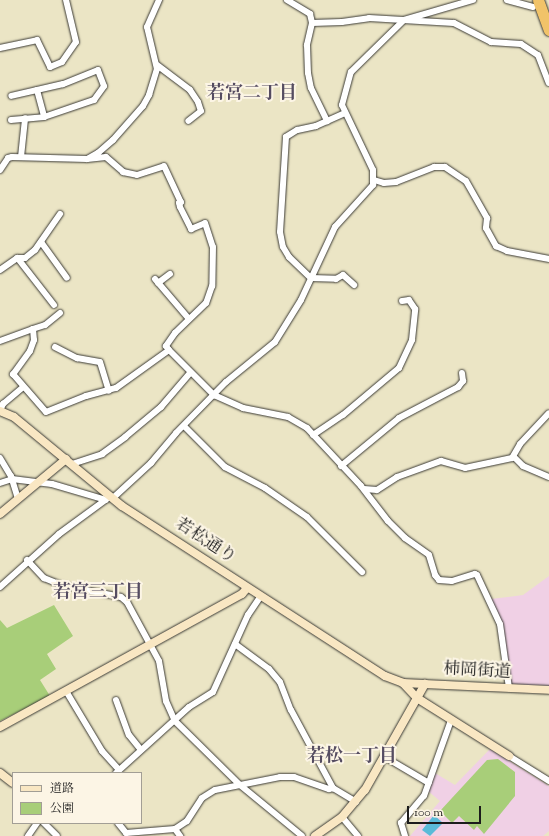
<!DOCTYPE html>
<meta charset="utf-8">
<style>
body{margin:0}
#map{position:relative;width:549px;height:836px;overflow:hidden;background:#ebe5c5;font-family:"Sorts Mill Goudy","Noto Serif JP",serif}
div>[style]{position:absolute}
.built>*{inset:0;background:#f0d0e5}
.green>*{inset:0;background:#a8ce79}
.water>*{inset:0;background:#5abbd8}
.roads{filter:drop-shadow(0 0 1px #3b3a35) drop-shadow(0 0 1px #3b3a35)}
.street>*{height:6px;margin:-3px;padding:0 3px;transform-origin:3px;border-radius:3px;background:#fff}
.secondary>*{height:8px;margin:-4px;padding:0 4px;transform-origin:4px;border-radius:4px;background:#f9e7c3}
.highway>*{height:11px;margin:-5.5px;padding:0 5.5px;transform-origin:5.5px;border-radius:5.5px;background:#f1c369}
span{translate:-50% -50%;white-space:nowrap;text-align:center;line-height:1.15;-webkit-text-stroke:4px #fcf5e5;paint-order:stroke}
.street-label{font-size:17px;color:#1c1c1c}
.neighbourhood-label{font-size:18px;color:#554c61;font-weight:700}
.legend{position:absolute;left:12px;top:772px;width:130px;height:52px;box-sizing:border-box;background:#fcf5e5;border:1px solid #a29e95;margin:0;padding:5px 7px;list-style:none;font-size:12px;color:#1c1c1c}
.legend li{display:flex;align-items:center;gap:8px;height:20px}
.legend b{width:20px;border:1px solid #a29e95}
.scale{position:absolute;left:407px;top:806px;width:74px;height:18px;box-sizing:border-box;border:2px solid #1c1c1c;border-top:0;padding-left:5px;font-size:12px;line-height:14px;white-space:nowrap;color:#1c1c1c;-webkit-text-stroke:3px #fcf5e5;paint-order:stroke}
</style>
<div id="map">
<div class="built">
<div style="clip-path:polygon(549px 576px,549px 686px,510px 685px,502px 627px,491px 599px,523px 595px)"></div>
<div style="clip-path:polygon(490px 749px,549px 786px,549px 831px,543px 836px,410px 836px,440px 801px,428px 791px,435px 773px,455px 785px)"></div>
</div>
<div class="green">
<div style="clip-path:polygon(54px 605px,73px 636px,47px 654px,56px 669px,40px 680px,50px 696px,0 721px,0 620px,7px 628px)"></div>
<div style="clip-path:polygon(498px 759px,515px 772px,515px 796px,484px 834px,477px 826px,474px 830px,459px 816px,452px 823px,440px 811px,487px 760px)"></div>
</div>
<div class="water">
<div style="clip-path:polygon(434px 815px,443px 823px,430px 836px,422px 830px)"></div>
</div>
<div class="roads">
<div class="street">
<div style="left:287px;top:0;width:27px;rotate:31deg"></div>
<div style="left:310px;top:14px;width:9px;rotate:77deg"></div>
<div style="left:312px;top:23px;width:23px;rotate:103deg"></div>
<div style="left:307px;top:45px;width:28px;rotate:88deg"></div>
<div style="left:308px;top:73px;width:15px;rotate:79deg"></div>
<div style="left:311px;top:88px;width:37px;rotate:64deg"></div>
<div style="left:507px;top:0;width:27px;rotate:15deg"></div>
<div style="left:312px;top:23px;width:30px;rotate:-2deg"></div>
<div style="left:342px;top:22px;width:27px;rotate:-8deg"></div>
<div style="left:369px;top:18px;width:85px;rotate:3.4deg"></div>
<div style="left:454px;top:23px;width:42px;rotate:27.2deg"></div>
<div style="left:491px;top:42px;width:30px;rotate:4deg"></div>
<div style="left:521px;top:44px;width:20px;rotate:33deg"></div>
<div style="left:538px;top:55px;width:30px;rotate:69deg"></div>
<div style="left:0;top:48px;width:38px;rotate:-12deg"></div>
<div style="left:37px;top:40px;width:30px;rotate:64deg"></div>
<div style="left:50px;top:67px;width:13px;rotate:-23deg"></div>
<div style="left:62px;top:62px;width:24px;rotate:-55deg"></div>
<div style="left:76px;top:42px;width:43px;rotate:-103.4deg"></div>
<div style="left:157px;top:65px;width:41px;rotate:37.1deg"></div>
<div style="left:190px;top:90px;width:14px;rotate:56deg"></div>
<div style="left:198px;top:102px;width:9px;rotate:72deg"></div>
<div style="left:201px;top:111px;width:16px;rotate:142deg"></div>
<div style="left:37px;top:90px;width:28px;rotate:75deg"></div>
<div style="left:345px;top:113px;width:32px;rotate:156deg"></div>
<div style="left:316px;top:126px;width:19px;rotate:168deg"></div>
<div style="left:297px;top:130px;width:13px;rotate:148deg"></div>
<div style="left:286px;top:137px;width:95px;rotate:93.6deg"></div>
<div style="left:280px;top:232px;width:15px;rotate:79deg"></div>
<div style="left:283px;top:247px;width:12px;rotate:59deg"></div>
<div style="left:289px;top:257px;width:30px;rotate:44deg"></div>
<div style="left:311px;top:278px;width:25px;rotate:2deg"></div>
<div style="left:336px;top:279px;width:8px;rotate:-30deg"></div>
<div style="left:343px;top:275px;width:15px;rotate:42deg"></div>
<div style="left:11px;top:120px;width:33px;rotate:-5deg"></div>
<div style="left:44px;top:117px;width:53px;rotate:-18.8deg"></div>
<div style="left:94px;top:100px;width:17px;rotate:-54deg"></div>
<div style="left:104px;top:86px;width:17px;rotate:-111deg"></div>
<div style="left:98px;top:70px;width:38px;rotate:158deg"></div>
<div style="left:63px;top:84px;width:53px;rotate:167deg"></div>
<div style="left:21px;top:157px;width:39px;rotate:-84deg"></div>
<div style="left:87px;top:159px;width:19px;rotate:-6deg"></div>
<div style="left:106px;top:157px;width:23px;rotate:41deg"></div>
<div style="left:123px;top:172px;width:14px;rotate:12deg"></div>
<div style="left:137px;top:175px;width:28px;rotate:-18deg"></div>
<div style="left:164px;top:166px;width:40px;rotate:65deg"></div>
<div style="left:181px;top:202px;width:2px;rotate:153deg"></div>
<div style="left:179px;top:203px;width:4px;rotate:76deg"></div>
<div style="left:180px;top:207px;width:25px;rotate:63deg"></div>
<div style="left:191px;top:229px;width:15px;rotate:-23deg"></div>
<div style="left:205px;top:223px;width:25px;rotate:72deg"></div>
<div style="left:213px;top:247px;width:39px;rotate:91deg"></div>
<div style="left:212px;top:286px;width:18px;rotate:109deg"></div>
<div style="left:206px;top:303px;width:43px;rotate:135.9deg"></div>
<div style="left:175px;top:333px;width:16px;rotate:125deg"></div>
<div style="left:166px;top:346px;width:5px;rotate:53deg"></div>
<div style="left:169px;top:350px;width:64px;rotate:45deg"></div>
<div style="left:214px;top:395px;width:32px;rotate:24deg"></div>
<div style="left:243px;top:408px;width:46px;rotate:11.3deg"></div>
<div style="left:288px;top:417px;width:22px;rotate:30deg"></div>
<div style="left:307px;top:428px;width:79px;rotate:47deg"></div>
<div style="left:361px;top:486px;width:44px;rotate:52.4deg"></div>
<div style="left:388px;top:521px;width:24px;rotate:45deg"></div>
<div style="left:405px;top:538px;width:29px;rotate:35deg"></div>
<div style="left:429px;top:555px;width:21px;rotate:73deg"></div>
<div style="left:435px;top:575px;width:6px;rotate:51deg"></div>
<div style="left:439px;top:580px;width:13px;rotate:4deg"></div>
<div style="left:452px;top:581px;width:24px;rotate:-17deg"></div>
<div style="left:475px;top:574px;width:2px;rotate:27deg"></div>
<div style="left:477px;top:575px;width:54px;rotate:64.9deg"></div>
<div style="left:500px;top:624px;width:65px;rotate:82deg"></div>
<div style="left:0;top:170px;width:14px;rotate:-56deg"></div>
<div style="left:8px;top:158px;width:4px;rotate:-14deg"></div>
<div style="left:12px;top:157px;width:75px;rotate:1.5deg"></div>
<div style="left:87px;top:159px;width:13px;rotate:-29deg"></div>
<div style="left:98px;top:153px;width:20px;rotate:-41deg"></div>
<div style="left:113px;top:140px;width:45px;rotate:-48.6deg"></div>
<div style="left:143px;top:106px;width:13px;rotate:-61deg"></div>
<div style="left:149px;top:95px;width:27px;rotate:-73deg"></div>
<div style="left:157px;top:69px;width:43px;rotate:-103.4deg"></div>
<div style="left:147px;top:27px;width:30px;rotate:-66deg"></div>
<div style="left:374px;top:180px;width:10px;rotate:17deg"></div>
<div style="left:384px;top:183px;width:12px;rotate:-5deg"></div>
<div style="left:396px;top:182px;width:41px;rotate:-21.5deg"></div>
<div style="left:434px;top:167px;width:11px"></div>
<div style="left:445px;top:167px;width:25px;rotate:34deg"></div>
<div style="left:466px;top:181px;width:43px;rotate:60.4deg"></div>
<div style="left:487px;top:218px;width:10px;rotate:96deg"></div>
<div style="left:486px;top:228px;width:21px;rotate:61deg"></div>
<div style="left:496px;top:246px;width:12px;rotate:24deg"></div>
<div style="left:507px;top:251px;width:43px;rotate:10.8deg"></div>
<div style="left:41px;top:242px;width:44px;rotate:54.2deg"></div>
<div style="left:19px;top:260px;width:57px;rotate:52.1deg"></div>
<div style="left:0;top:270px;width:21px;rotate:-35deg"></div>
<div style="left:17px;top:258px;width:8px"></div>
<div style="left:25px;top:258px;width:13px;rotate:-39deg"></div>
<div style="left:35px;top:250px;width:44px;rotate:-55.2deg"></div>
<div style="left:155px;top:279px;width:52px;rotate:49.6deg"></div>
<div style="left:158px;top:283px;width:15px;rotate:-37deg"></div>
<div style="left:60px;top:313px;width:19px;rotate:141deg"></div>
<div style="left:45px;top:325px;width:13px;rotate:162deg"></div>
<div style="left:33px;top:329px;width:11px;rotate:85deg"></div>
<div style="left:34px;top:340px;width:12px;rotate:110deg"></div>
<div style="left:30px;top:351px;width:29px;rotate:126deg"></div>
<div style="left:13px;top:374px;width:50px;rotate:49deg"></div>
<div style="left:46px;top:412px;width:43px;rotate:-21.8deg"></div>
<div style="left:86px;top:396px;width:31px;rotate:-15deg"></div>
<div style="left:116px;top:388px;width:65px;rotate:-35.6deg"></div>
<div style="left:0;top:341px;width:35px;rotate:-20deg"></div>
<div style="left:55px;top:347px;width:25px;rotate:27deg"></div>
<div style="left:77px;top:358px;width:23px;rotate:10deg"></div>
<div style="left:100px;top:362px;width:30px;rotate:73deg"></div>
<div style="left:0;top:411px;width:8px;rotate:-67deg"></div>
<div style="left:3px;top:404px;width:26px;rotate:-40deg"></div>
<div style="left:184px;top:426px;width:58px;rotate:45deg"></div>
<div style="left:225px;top:467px;width:45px;rotate:27.7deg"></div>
<div style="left:265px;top:488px;width:51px;rotate:34.6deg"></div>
<div style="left:307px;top:517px;width:78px;rotate:45deg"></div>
<div style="left:313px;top:435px;width:36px;rotate:-34deg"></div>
<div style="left:343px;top:415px;width:73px;rotate:-40deg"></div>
<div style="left:399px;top:368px;width:31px;rotate:-65deg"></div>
<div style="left:412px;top:340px;width:31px;rotate:-84deg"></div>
<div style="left:415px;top:309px;width:11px;rotate:-124deg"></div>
<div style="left:409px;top:300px;width:7px;rotate:172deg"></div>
<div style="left:514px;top:457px;width:13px;rotate:45deg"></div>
<div style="left:523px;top:466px;width:28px;rotate:23deg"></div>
<div style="left:0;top:458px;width:21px;rotate:59deg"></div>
<div style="left:11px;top:476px;width:24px;rotate:73deg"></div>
<div style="left:72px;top:464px;width:32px;rotate:-18deg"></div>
<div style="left:102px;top:454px;width:29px;rotate:-36deg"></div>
<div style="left:125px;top:437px;width:47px;rotate:-39.8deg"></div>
<div style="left:161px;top:407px;width:45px;rotate:-49.5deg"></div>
<div style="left:341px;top:466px;width:75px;rotate:-39.6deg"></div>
<div style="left:399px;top:418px;width:67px;rotate:-27.7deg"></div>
<div style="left:458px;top:387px;width:8px;rotate:-50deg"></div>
<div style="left:463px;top:381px;width:8px;rotate:-97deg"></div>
<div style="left:0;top:483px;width:13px;rotate:-18deg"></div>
<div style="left:12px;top:479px;width:40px;rotate:7.1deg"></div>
<div style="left:52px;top:484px;width:56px;rotate:16.5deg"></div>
<div style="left:364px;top:489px;width:13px;rotate:4deg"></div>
<div style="left:377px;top:490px;width:24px;rotate:-33deg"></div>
<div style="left:397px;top:477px;width:47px;rotate:-20deg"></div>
<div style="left:441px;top:461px;width:25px;rotate:16deg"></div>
<div style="left:465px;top:468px;width:48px;rotate:-12deg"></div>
<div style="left:512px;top:458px;width:16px;rotate:-60deg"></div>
<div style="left:520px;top:444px;width:42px;rotate:-46.9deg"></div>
<div style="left:113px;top:498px;width:52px;rotate:-42.6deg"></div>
<div style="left:151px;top:463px;width:39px;rotate:-50deg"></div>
<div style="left:176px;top:433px;width:71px;rotate:-45.6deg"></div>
<div style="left:226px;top:382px;width:63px;rotate:-39.2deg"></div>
<div style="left:275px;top:342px;width:49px;rotate:-58.2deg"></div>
<div style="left:301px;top:300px;width:81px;rotate:-65deg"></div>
<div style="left:335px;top:227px;width:57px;rotate:-47.9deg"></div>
<div style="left:373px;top:185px;width:15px;rotate:-90deg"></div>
<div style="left:373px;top:170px;width:72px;rotate:-115.5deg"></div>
<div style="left:342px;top:105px;width:34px;rotate:-75deg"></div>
<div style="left:351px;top:72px;width:74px;rotate:-44.5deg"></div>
<div style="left:404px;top:20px;width:72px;rotate:-16.2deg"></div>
<div style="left:27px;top:560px;width:25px;rotate:47deg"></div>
<div style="left:44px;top:578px;width:18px;rotate:22deg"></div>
<div style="left:61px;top:585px;width:61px;rotate:11.3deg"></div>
<div style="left:121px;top:597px;width:8px;rotate:40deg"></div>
<div style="left:127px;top:602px;width:67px;rotate:61.5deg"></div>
<div style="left:159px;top:661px;width:41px;rotate:80.1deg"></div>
<div style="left:166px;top:701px;width:22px;rotate:66deg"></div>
<div style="left:175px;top:721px;width:91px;rotate:44.6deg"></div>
<div style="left:240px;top:785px;width:80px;rotate:39.4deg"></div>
<div style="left:0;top:587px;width:79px;rotate:-41.9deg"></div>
<div style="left:59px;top:534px;width:64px;rotate:-36.2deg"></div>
<div style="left:235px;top:644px;width:42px;rotate:36.3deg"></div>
<div style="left:269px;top:669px;width:17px;rotate:50deg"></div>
<div style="left:280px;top:682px;width:30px;rotate:69deg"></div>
<div style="left:291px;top:710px;width:89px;rotate:61.7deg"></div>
<div style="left:66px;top:691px;width:70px;rotate:59deg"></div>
<div style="left:102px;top:751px;width:24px;rotate:48deg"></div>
<div style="left:116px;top:700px;width:37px;rotate:70deg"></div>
<div style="left:129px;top:735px;width:19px;rotate:51deg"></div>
<div style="left:383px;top:756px;width:53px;rotate:30.4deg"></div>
<div style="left:509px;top:756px;width:47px;rotate:32deg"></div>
<div style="left:116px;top:773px;width:98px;rotate:-42.1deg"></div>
<div style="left:189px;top:707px;width:28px;rotate:-32deg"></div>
<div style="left:213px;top:692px;width:85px;rotate:-65.6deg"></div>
<div style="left:248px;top:615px;width:22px;rotate:-56deg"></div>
<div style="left:342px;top:817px;width:25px;rotate:50deg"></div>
<div style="left:44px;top:823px;width:18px;rotate:45deg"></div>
<div style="left:118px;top:823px;width:13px;rotate:51deg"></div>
<div style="left:126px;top:833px;width:49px;rotate:-4.7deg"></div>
<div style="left:175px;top:829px;width:14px;rotate:-34deg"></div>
<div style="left:187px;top:821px;width:27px;rotate:-57deg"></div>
<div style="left:202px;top:798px;width:15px;rotate:-32deg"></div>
<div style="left:215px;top:790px;width:66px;rotate:-11.3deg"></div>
<div style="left:280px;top:777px;width:14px"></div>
<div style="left:294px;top:777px;width:37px;rotate:19deg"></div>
<div style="left:329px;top:789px;width:4px;rotate:-14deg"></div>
<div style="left:333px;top:788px;width:27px;rotate:31deg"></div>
<div style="left:175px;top:829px;width:9px;rotate:54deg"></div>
<div style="left:28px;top:836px;width:16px;rotate:-55deg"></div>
<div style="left:405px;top:836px;width:14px;rotate:-107deg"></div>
<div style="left:401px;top:823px;width:35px;rotate:-50deg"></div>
<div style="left:424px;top:796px;width:81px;rotate:-70.4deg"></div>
</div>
<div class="secondary">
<div style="left:0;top:411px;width:15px;rotate:23deg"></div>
<div style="left:14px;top:417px;width:140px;rotate:39.5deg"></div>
<div style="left:122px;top:506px;width:313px;rotate:32.9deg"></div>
<div style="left:385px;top:676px;width:19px;rotate:21deg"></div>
<div style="left:403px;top:683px;width:146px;rotate:2.7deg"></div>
<div style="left:0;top:514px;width:86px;rotate:-39.8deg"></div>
<div style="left:403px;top:683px;width:21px;rotate:47deg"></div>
<div style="left:417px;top:698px;width:109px;rotate:32.2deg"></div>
<div style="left:0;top:727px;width:276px;rotate:-28.8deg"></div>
<div style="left:242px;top:594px;width:8px;rotate:-50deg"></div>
<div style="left:0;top:773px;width:16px;rotate:38deg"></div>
<div style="left:315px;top:836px;width:33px;rotate:-35deg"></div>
<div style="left:342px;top:817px;width:35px;rotate:-50deg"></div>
<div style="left:365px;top:790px;width:122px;rotate:-60.5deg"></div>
</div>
<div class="highway">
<div style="left:538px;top:0;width:32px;rotate:70deg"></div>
</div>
</div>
<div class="street-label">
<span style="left:205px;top:542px;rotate:33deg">若松通り</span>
<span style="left:477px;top:672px;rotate:3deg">柿岡街道</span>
</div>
<div class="neighbourhood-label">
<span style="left:252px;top:94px">若宮二丁目</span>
<span style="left:98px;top:593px">若宮三丁目</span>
<span style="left:352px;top:757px">若松一丁目</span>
</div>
<ul class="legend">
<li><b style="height:5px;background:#f9e7c3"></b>道路</li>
<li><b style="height:11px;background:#a8ce79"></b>公園</li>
</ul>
<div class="scale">100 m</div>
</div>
